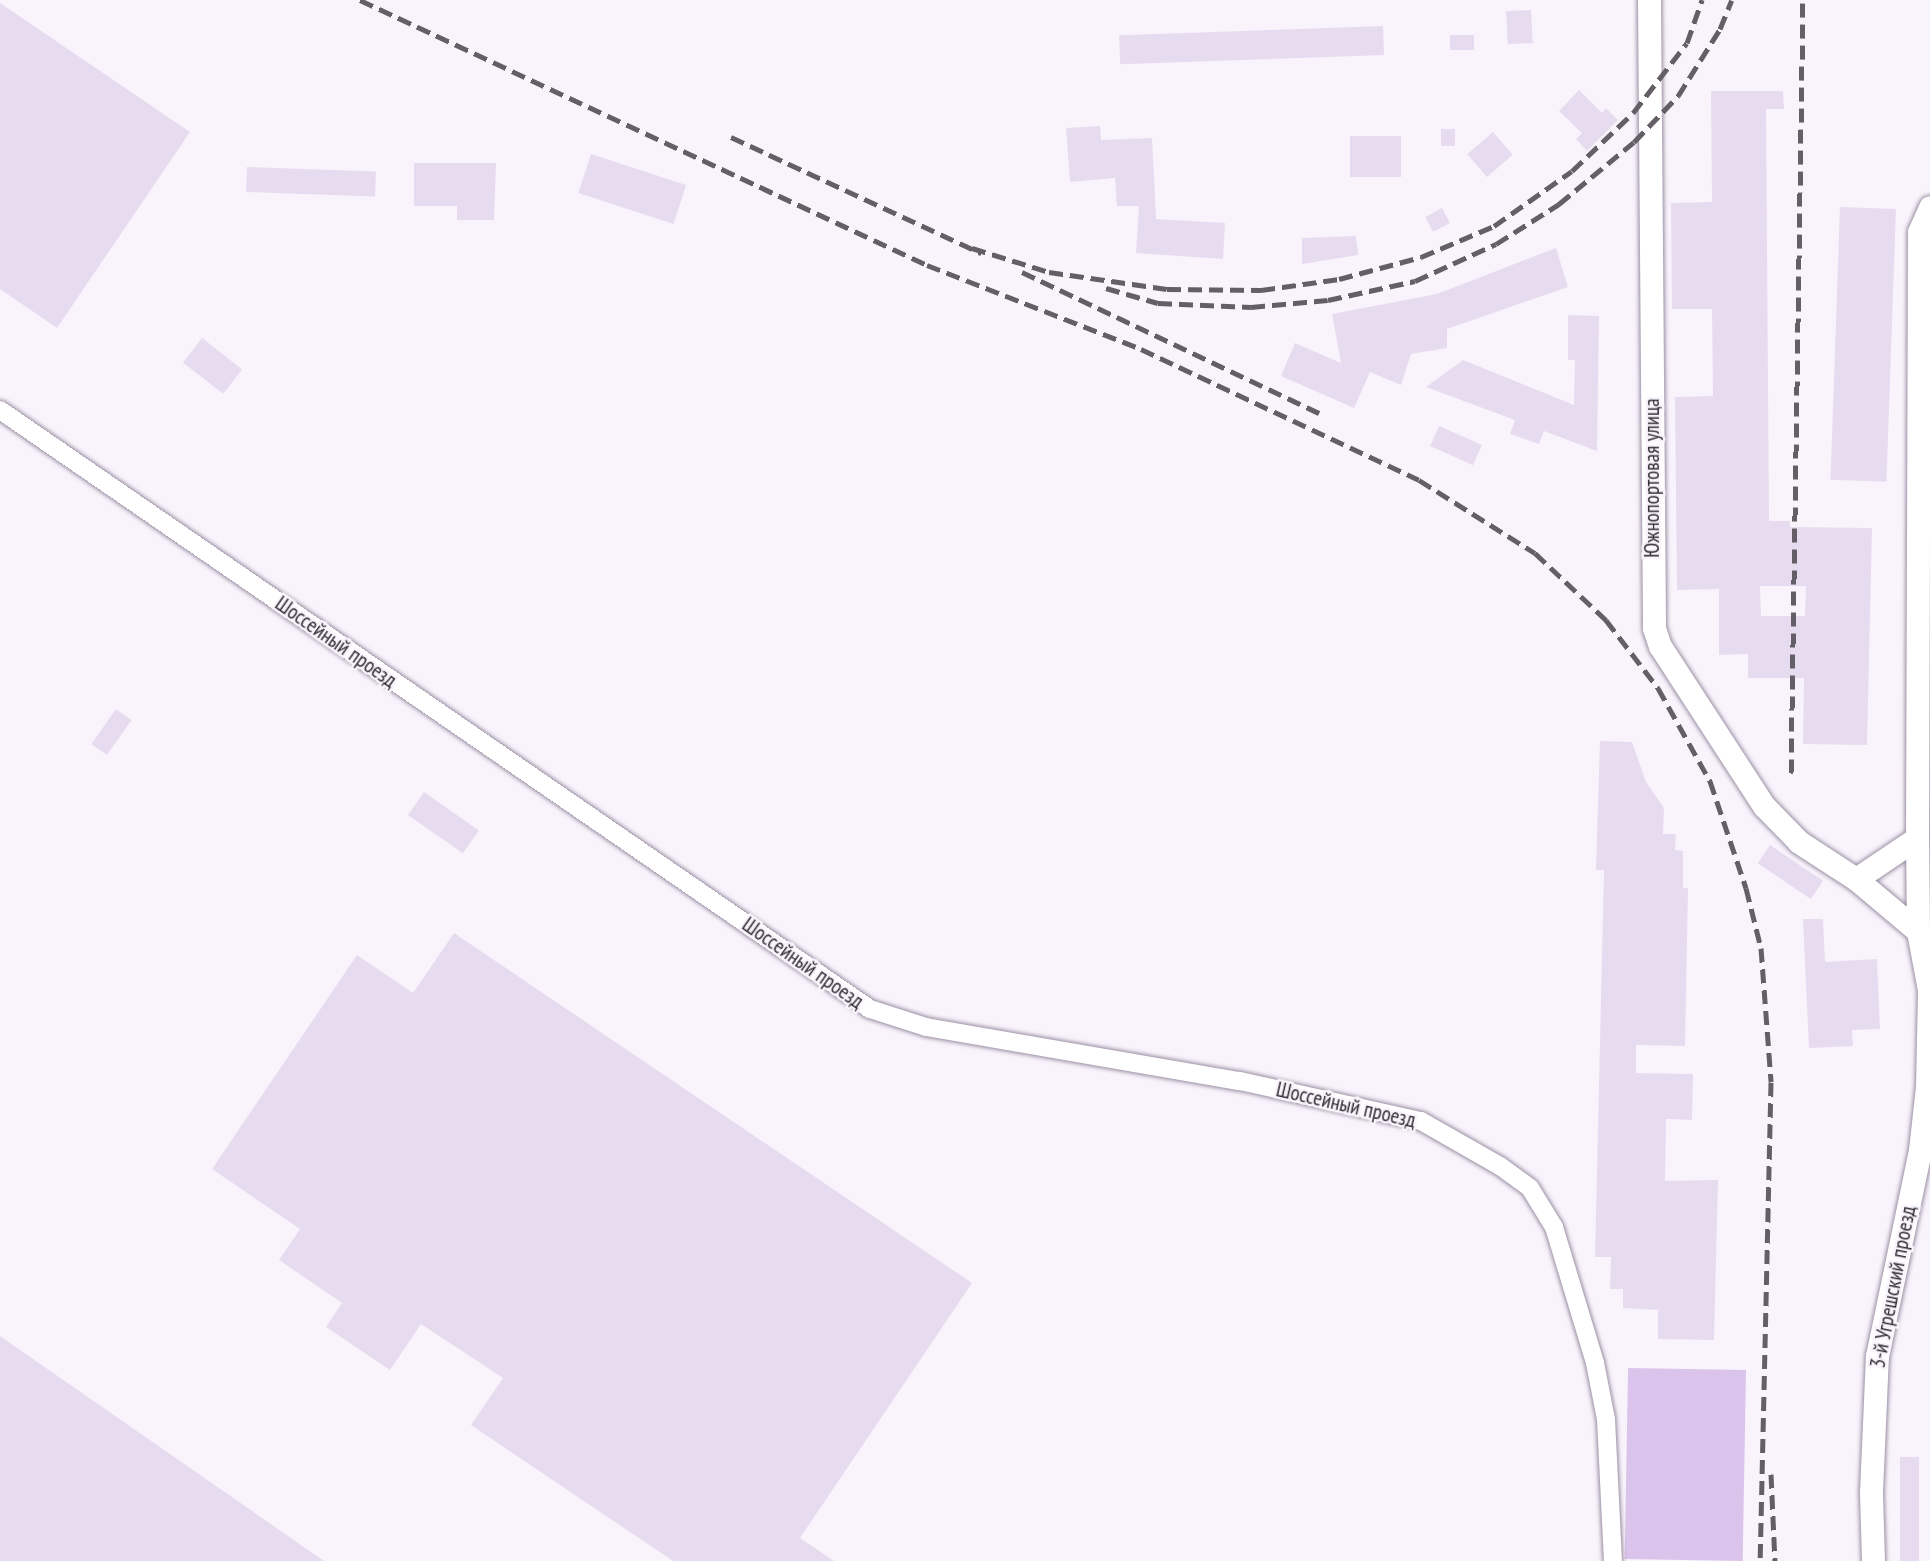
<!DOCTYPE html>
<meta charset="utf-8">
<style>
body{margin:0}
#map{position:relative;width:1930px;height:1561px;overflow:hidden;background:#f9f4fc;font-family:"PT Sans Narrow",sans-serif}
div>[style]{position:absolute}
.green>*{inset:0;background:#dbc4eb;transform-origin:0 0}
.building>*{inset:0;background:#e7dbf0;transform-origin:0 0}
.roads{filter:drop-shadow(0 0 2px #9b90a4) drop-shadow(0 0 2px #9b90a4)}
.minor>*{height:18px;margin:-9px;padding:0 9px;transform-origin:9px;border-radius:9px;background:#fff}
.tertiary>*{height:23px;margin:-11.5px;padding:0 11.5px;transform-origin:11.5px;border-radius:11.5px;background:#fff}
.rail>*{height:5px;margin-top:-2.5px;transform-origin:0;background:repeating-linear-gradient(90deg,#645f67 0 14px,transparent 0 21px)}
span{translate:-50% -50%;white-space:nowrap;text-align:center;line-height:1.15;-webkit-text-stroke:5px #f9f4fc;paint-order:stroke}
.street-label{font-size:21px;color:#312c34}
</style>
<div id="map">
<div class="green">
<div style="left:1746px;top:1370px;width:191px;height:118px;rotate:91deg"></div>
</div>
<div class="building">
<div style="clip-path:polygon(0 3px,190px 132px,57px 328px,0 289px)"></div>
<div style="left:1531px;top:10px;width:33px;height:25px;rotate:87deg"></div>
<div style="left:1383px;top:26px;width:29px;height:264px;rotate:88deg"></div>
<div style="left:1450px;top:35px;width:24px;height:15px"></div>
<div style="clip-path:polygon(1579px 90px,1602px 113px,1606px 108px,1618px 120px,1587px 151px,1576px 139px,1582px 133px,1559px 111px)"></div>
<div style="clip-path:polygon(evenodd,1711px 91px,1783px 91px,1784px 109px,1766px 109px,1769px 521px,1790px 521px,1790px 527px,1872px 528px,1867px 745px,1803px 744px,1804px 678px,1748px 678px,1748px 654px,1719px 655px,1719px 589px,1677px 590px,1675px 397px,1713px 396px,1712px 309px,1672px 309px,1671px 203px,1712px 202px,1711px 91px,1760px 586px,1806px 586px,1805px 616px,1761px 616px,1760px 586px)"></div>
<div style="clip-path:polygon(1100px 126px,1101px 140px,1152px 138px,1156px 219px,1225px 223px,1223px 259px,1136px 253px,1139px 206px,1117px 206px,1115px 178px,1070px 182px,1066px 128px)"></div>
<div style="left:1441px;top:129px;width:14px;height:17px"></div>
<div style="left:1493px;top:132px;width:30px;height:34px;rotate:49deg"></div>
<div style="left:1350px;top:136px;width:51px;height:41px"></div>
<div style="left:591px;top:154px;width:100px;height:41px;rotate:18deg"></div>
<div style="clip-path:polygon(414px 163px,496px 163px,494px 220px,457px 220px,457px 206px,414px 206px)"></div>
<div style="left:247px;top:167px;width:129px;height:25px;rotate:2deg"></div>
<div style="left:1840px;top:207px;width:56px;height:273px;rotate:2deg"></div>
<div style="left:1442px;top:208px;width:17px;height:19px;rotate:62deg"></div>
<div style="clip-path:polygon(1356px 236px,1358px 255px,1302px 264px,1302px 238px)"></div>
<div style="clip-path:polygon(1556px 248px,1568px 287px,1447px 329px,1447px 348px,1411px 354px,1401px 385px,1370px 372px,1354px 408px,1281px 376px,1295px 343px,1341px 363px,1332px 314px,1437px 294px)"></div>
<div style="clip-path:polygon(1568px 315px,1599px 316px,1597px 451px,1544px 431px,1539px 444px,1510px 434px,1515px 420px,1426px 387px,1463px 360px,1574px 405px,1575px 360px,1568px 360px)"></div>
<div style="left:202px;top:338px;width:51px;height:31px;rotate:38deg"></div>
<div style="left:1439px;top:426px;width:47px;height:22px;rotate:24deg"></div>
<div style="left:116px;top:709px;width:19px;height:43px;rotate:35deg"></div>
<div style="clip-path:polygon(1600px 741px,1632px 742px,1646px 782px,1664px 808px,1663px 834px,1676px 834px,1675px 850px,1683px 851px,1683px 888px,1688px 888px,1685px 1046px,1636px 1045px,1636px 1073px,1693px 1074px,1692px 1120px,1666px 1119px,1665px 1181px,1718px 1180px,1714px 1340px,1658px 1339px,1658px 1310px,1623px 1308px,1623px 1289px,1610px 1289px,1611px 1257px,1595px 1257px,1604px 870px,1596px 870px)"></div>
<div style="left:424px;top:792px;width:67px;height:28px;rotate:35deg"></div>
<div style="left:1770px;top:845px;width:64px;height:22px;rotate:34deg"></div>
<div style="clip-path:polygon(1803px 919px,1823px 919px,1825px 962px,1877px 959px,1880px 1029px,1852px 1030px,1853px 1046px,1809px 1048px)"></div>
<div style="clip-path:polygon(454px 933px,972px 1283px,800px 1538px,834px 1561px,673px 1561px,471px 1425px,503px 1378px,421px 1324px,390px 1370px,326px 1327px,342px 1303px,279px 1260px,300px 1229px,212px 1169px,357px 955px,413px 993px)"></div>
<div style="clip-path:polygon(0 1336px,324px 1561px,0 1561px)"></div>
<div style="left:1900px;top:1457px;width:19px;height:104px"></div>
</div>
<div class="roads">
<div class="minor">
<div style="left:0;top:410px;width:1056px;rotate:34.55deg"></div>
<div style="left:870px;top:1009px;width:59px;rotate:17.8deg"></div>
<div style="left:926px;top:1027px;width:319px;rotate:9.8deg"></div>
<div style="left:1240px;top:1081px;width:185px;rotate:12.5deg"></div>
<div style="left:1421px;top:1121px;width:91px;rotate:29.7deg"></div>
<div style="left:1500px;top:1166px;width:37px;rotate:36deg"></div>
<div style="left:1530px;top:1188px;width:46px;rotate:58.4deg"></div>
<div style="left:1554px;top:1227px;width:142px;rotate:73.2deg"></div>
<div style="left:1595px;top:1363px;width:57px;rotate:78.9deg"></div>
<div style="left:1606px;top:1419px;width:142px;rotate:87.2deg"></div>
</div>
<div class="tertiary">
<div style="left:1649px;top:0;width:628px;rotate:89.54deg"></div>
<div style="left:1654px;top:628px;width:19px;rotate:72deg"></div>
<div style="left:1660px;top:646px;width:191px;rotate:57deg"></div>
<div style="left:1764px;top:806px;width:50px;rotate:45.8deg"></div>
<div style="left:1799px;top:842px;width:68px;rotate:33deg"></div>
<div style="left:1856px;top:879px;width:81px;rotate:40deg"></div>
<div style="left:1856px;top:879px;width:73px;rotate:-33.9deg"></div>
<div style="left:1873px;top:1561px;width:69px;rotate:-91.7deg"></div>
<div style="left:1871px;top:1492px;width:136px;rotate:-87.5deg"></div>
<div style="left:1877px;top:1356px;width:210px;rotate:-78.2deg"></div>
<div style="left:1920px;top:1150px;width:63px;rotate:-83.7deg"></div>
<div style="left:1927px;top:1087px;width:97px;rotate:-88.8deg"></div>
<div style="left:1929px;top:990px;width:60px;rotate:-100.6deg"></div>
<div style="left:1918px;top:931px;width:93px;rotate:-90.6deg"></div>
<div style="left:1917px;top:838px;width:606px;rotate:-89.81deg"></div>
<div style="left:1919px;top:232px;width:27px;rotate:-66deg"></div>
</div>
</div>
<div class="rail">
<div style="left:360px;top:0;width:626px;rotate:25.05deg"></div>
<div style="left:927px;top:265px;width:230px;rotate:21.4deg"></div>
<div style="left:1141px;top:349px;width:307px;rotate:25.2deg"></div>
<div style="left:1419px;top:480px;width:137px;rotate:32.2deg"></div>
<div style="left:1535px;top:553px;width:98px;rotate:43.3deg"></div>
<div style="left:1606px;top:620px;width:86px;rotate:52.6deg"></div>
<div style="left:1658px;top:688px;width:107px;rotate:60.8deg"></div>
<div style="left:1710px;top:781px;width:113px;rotate:71.4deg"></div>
<div style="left:1746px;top:888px;width:62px;rotate:76deg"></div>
<div style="left:1761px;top:948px;width:134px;rotate:85.7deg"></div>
<div style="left:1771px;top:1082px;width:479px;rotate:91.3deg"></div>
<div style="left:731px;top:137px;width:276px;rotate:24.9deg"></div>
<div style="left:972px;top:248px;width:81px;rotate:17.3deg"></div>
<div style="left:1049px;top:272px;width:119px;rotate:8.2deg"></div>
<div style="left:1167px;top:289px;width:94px;rotate:0.6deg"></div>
<div style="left:1261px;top:290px;width:79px;rotate:-8deg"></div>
<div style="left:1339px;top:279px;width:85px;rotate:-15deg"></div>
<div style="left:1421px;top:257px;width:79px;rotate:-23deg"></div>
<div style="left:1494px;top:226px;width:95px;rotate:-35.2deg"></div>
<div style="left:1572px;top:171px;width:84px;rotate:-43.6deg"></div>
<div style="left:1633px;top:113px;width:88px;rotate:-52.4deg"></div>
<div style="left:1687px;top:43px;width:46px;rotate:-70.8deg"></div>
<div style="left:1022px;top:272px;width:329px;rotate:25.4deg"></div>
<div style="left:1106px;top:288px;width:54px;rotate:16.1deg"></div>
<div style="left:1158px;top:303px;width:93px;rotate:2.5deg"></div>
<div style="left:1251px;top:307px;width:77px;rotate:-5.2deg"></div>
<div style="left:1328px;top:300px;width:89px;rotate:-12.3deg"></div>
<div style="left:1415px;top:281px;width:89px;rotate:-24.6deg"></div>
<div style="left:1496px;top:244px;width:75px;rotate:-32.4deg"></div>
<div style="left:1559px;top:204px;width:97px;rotate:-39.6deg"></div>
<div style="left:1634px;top:142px;width:64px;rotate:-46.3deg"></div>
<div style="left:1678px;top:96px;width:79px;rotate:-57.9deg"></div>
<div style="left:1720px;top:29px;width:31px;rotate:-68deg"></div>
<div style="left:1791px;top:773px;width:773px;rotate:-89.11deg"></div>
<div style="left:1771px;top:1474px;width:87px;rotate:87.4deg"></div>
</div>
<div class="street-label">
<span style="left:1652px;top:478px;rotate:-90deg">Южнопортовая улица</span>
<span style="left:336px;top:642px;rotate:35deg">Шоссейный проезд</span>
<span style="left:803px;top:963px;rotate:35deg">Шоссейный проезд</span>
<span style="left:1346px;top:1105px;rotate:13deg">Шоссейный проезд</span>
<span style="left:1893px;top:1287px;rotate:-79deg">3-й Угрешский проезд</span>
</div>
</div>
